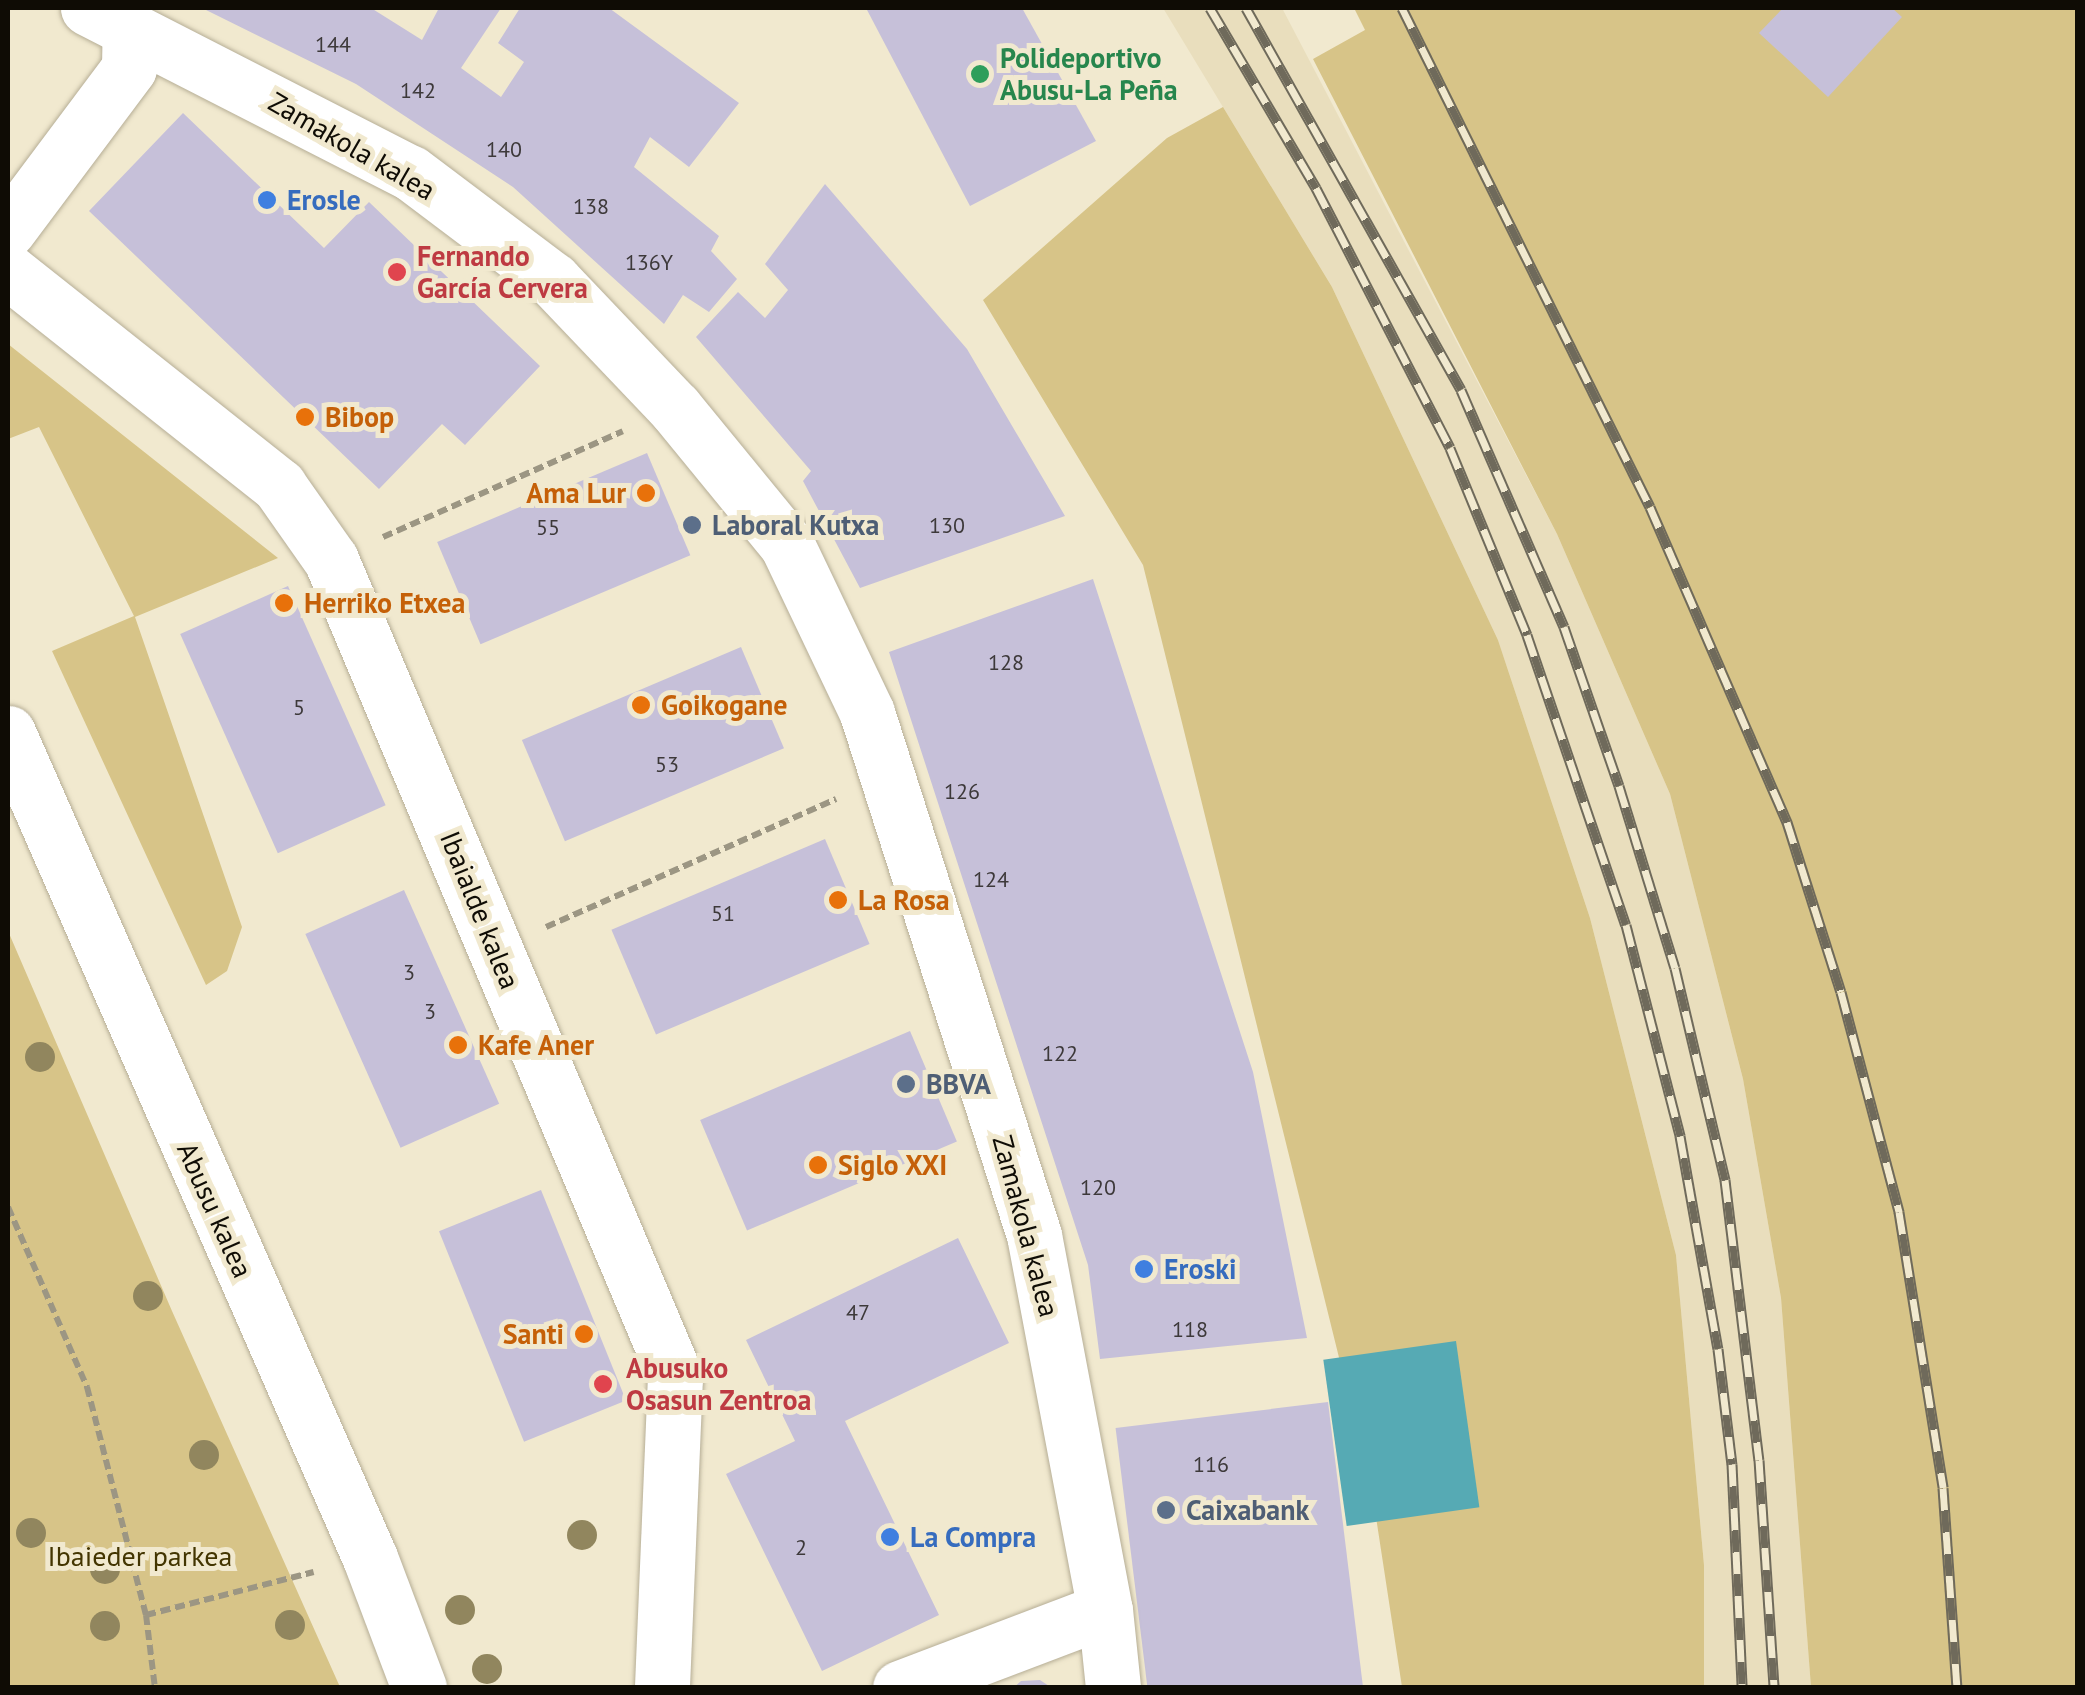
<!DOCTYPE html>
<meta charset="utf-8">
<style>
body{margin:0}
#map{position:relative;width:2085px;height:1695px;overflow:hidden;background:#f1e9cf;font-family:"PT Sans",sans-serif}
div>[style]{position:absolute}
.built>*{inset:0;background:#e9debd}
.green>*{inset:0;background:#d7c488}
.water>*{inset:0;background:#56aab4;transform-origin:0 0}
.building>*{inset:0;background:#c6c0d9;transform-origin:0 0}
.path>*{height:6px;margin-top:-3px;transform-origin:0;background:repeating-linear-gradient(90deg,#9c9683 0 10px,transparent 0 15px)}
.roads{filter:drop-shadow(0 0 2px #b6ae96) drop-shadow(0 0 2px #b6ae96)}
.street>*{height:55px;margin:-27.5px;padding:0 27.5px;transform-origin:27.5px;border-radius:27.5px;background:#fff}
.rail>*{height:11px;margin-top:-5.5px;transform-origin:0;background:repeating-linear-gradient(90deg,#f1e9cf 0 22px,#6f6a5b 0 44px);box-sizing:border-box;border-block:2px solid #6f6a5b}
.trees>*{width:30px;height:30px;margin:-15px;border-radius:50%;background:#91865e}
.dots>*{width:28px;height:28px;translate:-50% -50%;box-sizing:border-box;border:5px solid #f1e9cf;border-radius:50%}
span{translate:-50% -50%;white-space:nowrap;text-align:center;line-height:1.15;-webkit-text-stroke:10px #f1e9cf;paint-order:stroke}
.number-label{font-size:22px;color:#3d393a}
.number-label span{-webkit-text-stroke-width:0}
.leisure-label{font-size:28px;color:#27864d;font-weight:700}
.left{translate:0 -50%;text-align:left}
.street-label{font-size:28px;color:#0f0c05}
.shop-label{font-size:28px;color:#366cbe;font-weight:700}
.health-label{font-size:28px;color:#be3a42;font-weight:700}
.food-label{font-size:28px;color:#c56008;font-weight:700}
.right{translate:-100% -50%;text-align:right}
.service-label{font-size:28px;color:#4e5e75;font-weight:700}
.park-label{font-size:28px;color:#433501}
.frame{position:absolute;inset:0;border:10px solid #0f0c05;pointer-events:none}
</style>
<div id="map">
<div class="built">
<div style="clip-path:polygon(1163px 8px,1282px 8px,1557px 534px,1670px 794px,1743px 1079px,1781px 1298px,1811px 1687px,1704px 1687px,1704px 1565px,1676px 1255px,1590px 918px,1498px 640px,1332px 287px)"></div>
</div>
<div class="green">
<div style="clip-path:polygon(1354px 8px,2077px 8px,2077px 1687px,1811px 1687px,1781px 1298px,1743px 1079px,1670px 794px,1557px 534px,1313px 59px,1365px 30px)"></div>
<div style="clip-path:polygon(1223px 107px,1332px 287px,1498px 640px,1590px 918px,1676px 1255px,1704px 1565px,1704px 1687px,1402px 1687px,1372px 1491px,1143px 565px,983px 300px,1167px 138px)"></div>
<div style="clip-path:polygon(8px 344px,278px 558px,135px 617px,242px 927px,227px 971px,206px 985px,52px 651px,134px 616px,39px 427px,8px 439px)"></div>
<div style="clip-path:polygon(8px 931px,172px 1311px,340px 1687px,8px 1687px)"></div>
</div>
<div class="water">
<div style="left:1456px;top:1341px;width:168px;height:134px;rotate:82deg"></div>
</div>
<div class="building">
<div style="clip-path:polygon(202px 8px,371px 8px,422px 40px,439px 8px,501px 8px,461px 68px,501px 97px,524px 62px,498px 43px,520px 8px,609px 8px,739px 103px,689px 167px,650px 137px,634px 167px,719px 236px,711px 251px,737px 279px,709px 312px,683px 295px,664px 324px,513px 187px,356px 84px)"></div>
<div style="clip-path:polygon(866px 8px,1022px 8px,1096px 141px,970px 206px)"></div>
<div style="clip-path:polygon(1783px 8px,1892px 8px,1902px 17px,1828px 97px,1759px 33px)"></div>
<div style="clip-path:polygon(183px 113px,324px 248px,369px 202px,540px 366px,465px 445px,442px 424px,379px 489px,89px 211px)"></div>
<div style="clip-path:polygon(825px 184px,967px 349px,1065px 516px,860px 588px,803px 481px,811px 471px,696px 337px,738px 292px,765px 318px,788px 290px,765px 264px)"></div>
<div style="left:647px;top:453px;width:111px;height:228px;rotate:67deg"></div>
<div style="clip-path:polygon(1093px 579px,1253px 1072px,1307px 1338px,1100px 1359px,1088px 1265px,889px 652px)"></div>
<div style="left:288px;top:586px;width:240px;height:118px;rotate:66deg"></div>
<div style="left:741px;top:647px;width:110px;height:238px;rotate:67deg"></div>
<div style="left:825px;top:839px;width:114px;height:232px;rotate:67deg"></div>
<div style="left:404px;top:890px;width:234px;height:108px;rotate:66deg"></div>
<div style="left:910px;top:1031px;width:120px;height:228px;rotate:67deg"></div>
<div style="left:541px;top:1190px;width:227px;height:110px;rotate:68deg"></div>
<div style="clip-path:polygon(958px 1238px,1009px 1343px,845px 1421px,939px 1615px,822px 1671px,726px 1474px,795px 1441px,746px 1340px)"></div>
<div style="left:1328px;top:1402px;width:288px;height:214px;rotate:83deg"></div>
<div style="clip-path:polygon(1040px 1680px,1052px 1688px,1013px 1688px,1021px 1681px)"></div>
</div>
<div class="path">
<div style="left:383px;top:537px;width:262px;rotate:-23.8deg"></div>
<div style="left:546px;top:927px;width:317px;rotate:-23.8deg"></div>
<div style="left:8px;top:1207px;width:197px;rotate:66.3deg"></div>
<div style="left:87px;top:1387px;width:236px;rotate:75.5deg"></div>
<div style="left:146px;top:1615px;width:74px;rotate:83deg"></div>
<div style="left:146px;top:1615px;width:173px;rotate:-14.4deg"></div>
</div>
<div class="roads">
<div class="street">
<div style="left:88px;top:8px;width:363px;rotate:27.1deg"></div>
<div style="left:411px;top:173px;width:178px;rotate:37deg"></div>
<div style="left:553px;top:280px;width:177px;rotate:46.4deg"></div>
<div style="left:675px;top:408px;width:177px;rotate:50.7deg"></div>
<div style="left:787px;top:545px;width:186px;rotate:64.5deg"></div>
<div style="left:867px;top:713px;width:548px;rotate:72.26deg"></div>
<div style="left:1034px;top:1235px;width:382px;rotate:79.3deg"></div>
<div style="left:1105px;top:1610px;width:78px;rotate:84.1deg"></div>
<div style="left:8px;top:230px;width:202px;rotate:-53.2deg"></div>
<div style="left:129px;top:68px;width:39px;rotate:-89deg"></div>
<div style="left:8px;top:271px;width:346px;rotate:38.4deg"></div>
<div style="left:279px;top:486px;width:90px;rotate:54.9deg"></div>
<div style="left:331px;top:560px;width:886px;rotate:67.14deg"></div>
<div style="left:675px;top:1376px;width:312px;rotate:92.4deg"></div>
<div style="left:8px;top:733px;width:901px;rotate:66.31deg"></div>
<div style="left:370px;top:1558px;width:139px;rotate:69.3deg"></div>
<div style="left:900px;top:1688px;width:219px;rotate:-20.8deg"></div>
</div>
</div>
<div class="rail">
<div style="left:1210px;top:8px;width:209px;rotate:59.5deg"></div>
<div style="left:1316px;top:188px;width:292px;rotate:62.7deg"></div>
<div style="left:1450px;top:448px;width:202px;rotate:67.6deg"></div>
<div style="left:1527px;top:635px;width:306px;rotate:71.2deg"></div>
<div style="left:1626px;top:925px;width:218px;rotate:75.6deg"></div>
<div style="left:1680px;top:1136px;width:216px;rotate:79.9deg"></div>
<div style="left:1718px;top:1349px;width:116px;rotate:83.1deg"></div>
<div style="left:1732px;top:1464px;width:224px;rotate:87.4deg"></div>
<div style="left:1246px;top:8px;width:438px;rotate:60.6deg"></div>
<div style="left:1461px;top:390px;width:258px;rotate:66.5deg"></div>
<div style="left:1564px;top:627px;width:168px;rotate:70.9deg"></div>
<div style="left:1619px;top:786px;width:190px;rotate:72.9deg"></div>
<div style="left:1675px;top:968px;width:218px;rotate:76.7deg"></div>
<div style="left:1725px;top:1180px;width:282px;rotate:83.1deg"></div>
<div style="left:1759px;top:1460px;width:228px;rotate:86.2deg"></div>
<div style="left:1402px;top:8px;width:557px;rotate:63.57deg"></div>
<div style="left:1650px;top:507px;width:344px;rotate:66.5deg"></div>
<div style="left:1787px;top:822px;width:178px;rotate:72.4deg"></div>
<div style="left:1841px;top:992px;width:228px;rotate:75.2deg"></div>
<div style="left:1899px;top:1212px;width:279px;rotate:80.9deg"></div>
<div style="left:1943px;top:1488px;width:200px;rotate:86deg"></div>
</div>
<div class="trees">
<div style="left:40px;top:1057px"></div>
<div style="left:148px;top:1296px"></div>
<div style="left:204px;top:1455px"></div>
<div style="left:31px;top:1533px"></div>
<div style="left:582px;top:1535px"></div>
<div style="left:105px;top:1569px"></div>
<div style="left:460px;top:1610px"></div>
<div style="left:290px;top:1625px"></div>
<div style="left:105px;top:1626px"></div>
<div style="left:487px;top:1669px"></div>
</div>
<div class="dots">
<div style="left:980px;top:74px;background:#2e9e5b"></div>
<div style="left:267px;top:200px;background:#3f7fe0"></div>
<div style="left:397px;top:272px;background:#e0444e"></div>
<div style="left:305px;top:417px;background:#e8710a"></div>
<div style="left:646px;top:493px;background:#e8710a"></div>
<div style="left:692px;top:525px;background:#5c6f8a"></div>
<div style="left:284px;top:603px;background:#e8710a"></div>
<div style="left:641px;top:705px;background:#e8710a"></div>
<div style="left:838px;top:900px;background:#e8710a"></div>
<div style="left:458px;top:1045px;background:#e8710a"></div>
<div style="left:906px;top:1084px;background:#5c6f8a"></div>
<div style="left:818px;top:1165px;background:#e8710a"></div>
<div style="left:1144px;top:1269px;background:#3f7fe0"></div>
<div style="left:584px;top:1334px;background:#e8710a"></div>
<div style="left:603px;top:1384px;background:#e0444e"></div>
<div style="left:1166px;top:1510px;background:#5c6f8a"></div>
<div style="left:890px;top:1537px;background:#3f7fe0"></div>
</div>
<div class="number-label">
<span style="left:333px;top:45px">144</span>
<span style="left:418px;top:91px">142</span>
<span style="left:504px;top:150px">140</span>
<span style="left:591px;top:207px">138</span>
<span style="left:649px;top:263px">136Y</span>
<span style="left:947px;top:526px">130</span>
<span style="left:548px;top:528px">55</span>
<span style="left:1006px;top:663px">128</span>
<span style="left:299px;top:708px">5</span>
<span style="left:667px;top:765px">53</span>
<span style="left:962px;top:792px">126</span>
<span style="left:991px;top:880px">124</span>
<span style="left:723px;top:914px">51</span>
<span style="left:409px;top:973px">3</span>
<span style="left:430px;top:1012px">3</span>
<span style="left:1060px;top:1054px">122</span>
<span style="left:1098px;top:1188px">120</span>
<span style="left:858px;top:1313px">47</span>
<span style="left:1190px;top:1330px">118</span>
<span style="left:1211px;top:1465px">116</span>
<span style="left:801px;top:1548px">2</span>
</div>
<div class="leisure-label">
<span class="left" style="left:1000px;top:74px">Polideportivo<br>Abusu-La Peña</span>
</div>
<div class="street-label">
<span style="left:352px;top:146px;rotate:30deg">Zamakola kalea</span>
<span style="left:480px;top:910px;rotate:68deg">Ibaialde kalea</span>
<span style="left:215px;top:1210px;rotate:66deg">Abusu kalea</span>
<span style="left:1026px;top:1226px;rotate:75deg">Zamakola kalea</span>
</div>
<div class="shop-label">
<span class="left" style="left:287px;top:200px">Erosle</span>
<span class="left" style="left:1164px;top:1269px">Eroski</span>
<span class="left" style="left:910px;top:1537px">La Compra</span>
</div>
<div class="health-label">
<span class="left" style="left:417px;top:272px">Fernando<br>García Cervera</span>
<span class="left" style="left:626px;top:1384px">Abusuko<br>Osasun Zentroa</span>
</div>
<div class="food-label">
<span class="left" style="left:325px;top:417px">Bibop</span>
<span class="right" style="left:626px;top:493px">Ama Lur</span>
<span class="left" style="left:304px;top:603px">Herriko Etxea</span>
<span class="left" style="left:661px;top:705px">Goikogane</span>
<span class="left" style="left:858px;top:900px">La Rosa</span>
<span class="left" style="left:478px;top:1045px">Kafe Aner</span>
<span class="left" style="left:838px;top:1165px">Siglo XXI</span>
<span class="right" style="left:564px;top:1334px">Santi</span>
</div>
<div class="service-label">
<span class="left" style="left:712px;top:525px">Laboral Kutxa</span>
<span class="left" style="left:926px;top:1084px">BBVA</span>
<span class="left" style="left:1186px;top:1510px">Caixabank</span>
</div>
<div class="park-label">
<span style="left:140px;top:1556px">Ibaieder parkea</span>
</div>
<div class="frame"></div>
</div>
